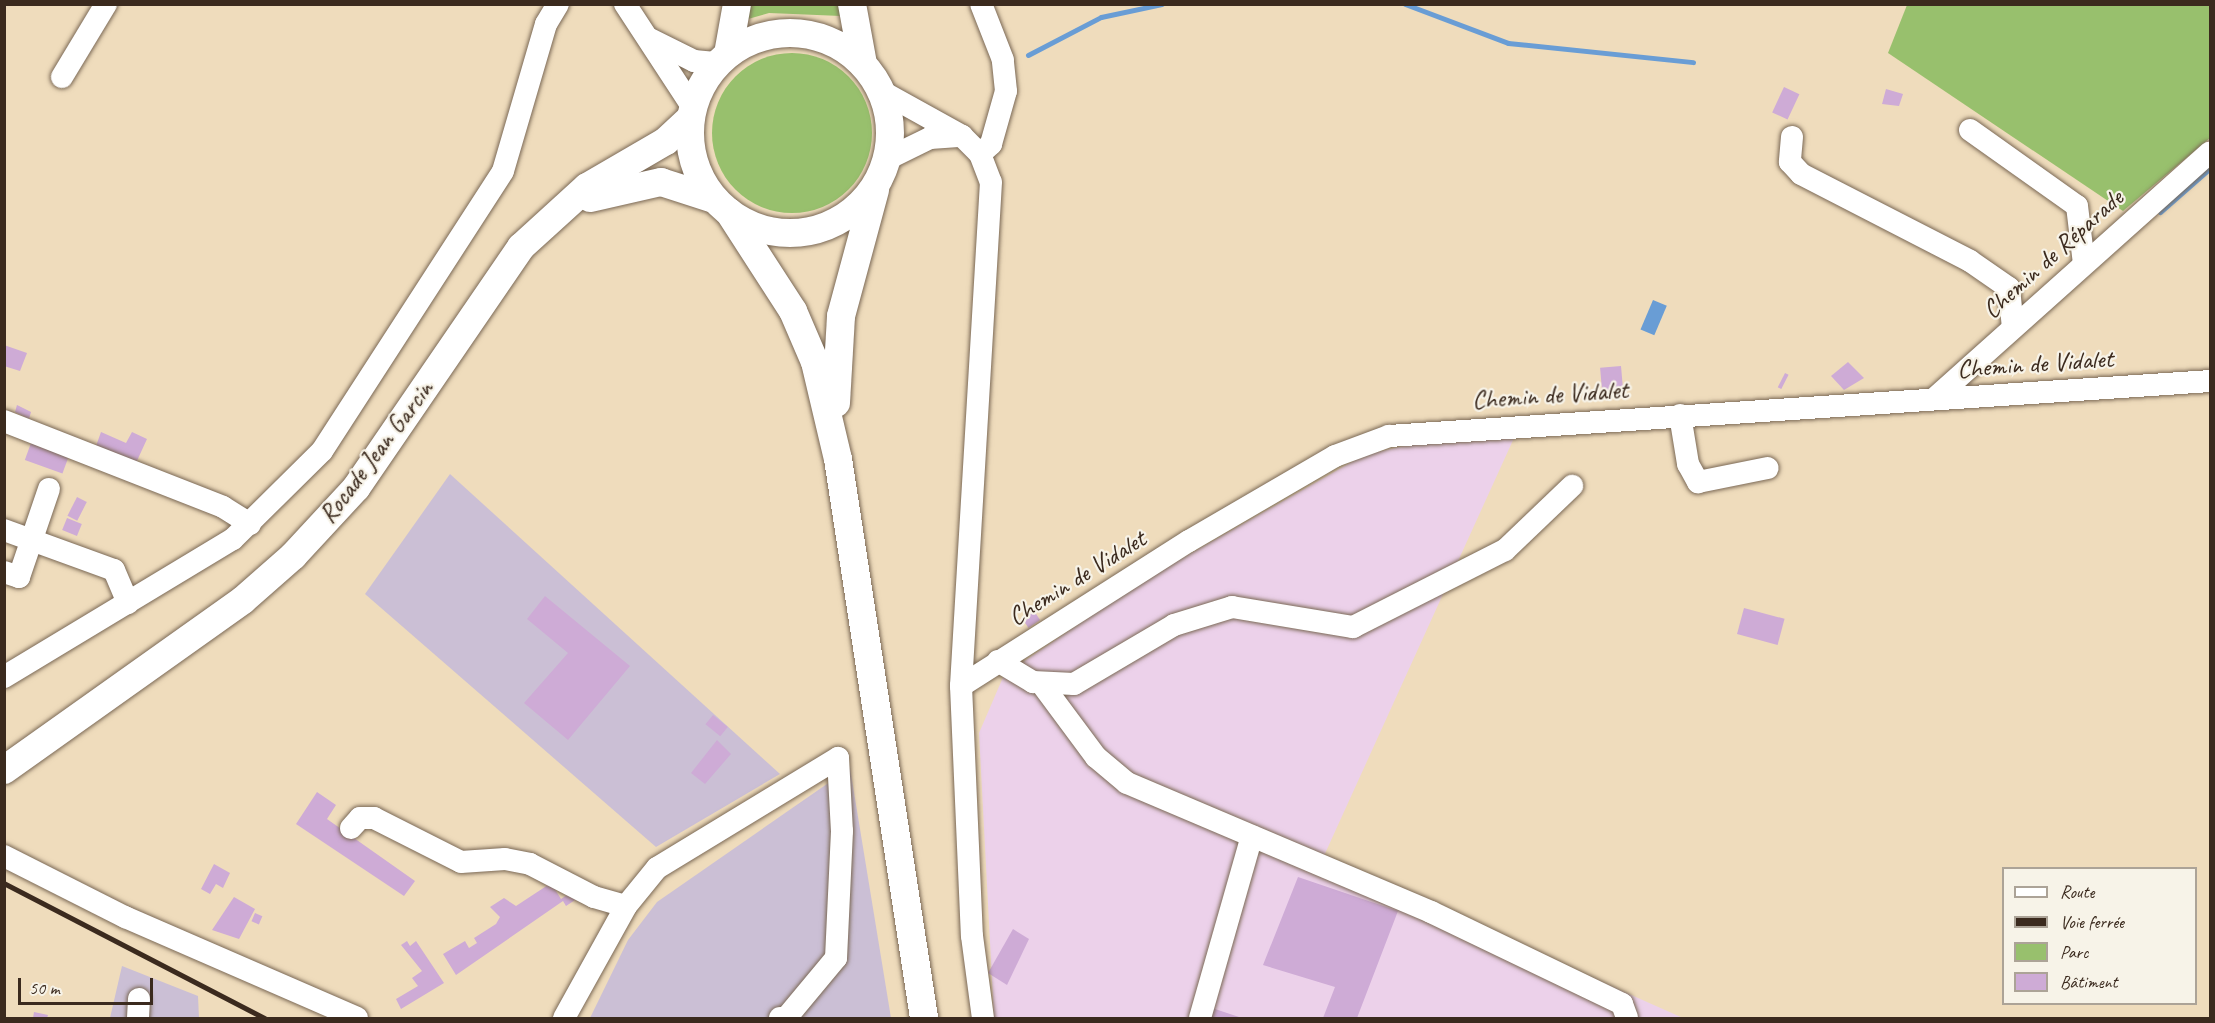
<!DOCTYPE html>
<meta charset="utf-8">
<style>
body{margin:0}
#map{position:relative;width:2215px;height:1023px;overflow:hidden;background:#efdcbc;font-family:Caveat,sans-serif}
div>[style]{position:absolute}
.built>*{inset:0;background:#ecd1ea}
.industrial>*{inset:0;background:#cbbfd5}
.green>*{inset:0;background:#98c06d}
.round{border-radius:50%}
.water>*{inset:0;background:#699dd5;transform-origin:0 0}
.stream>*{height:5px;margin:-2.5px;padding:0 2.5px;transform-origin:2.5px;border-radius:2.5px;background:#699dd5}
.building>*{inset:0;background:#ceabd6;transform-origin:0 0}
.roads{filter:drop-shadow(0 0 2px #7a6855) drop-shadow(0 0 2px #7a6855)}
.minor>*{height:22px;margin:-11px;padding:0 11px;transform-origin:11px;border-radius:11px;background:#fff}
.major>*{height:28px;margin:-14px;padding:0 14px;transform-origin:14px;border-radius:14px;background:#fff}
.major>.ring{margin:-14px;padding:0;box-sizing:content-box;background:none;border:28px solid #fff;border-radius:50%}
.rail>*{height:4.5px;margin:-2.25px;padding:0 2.25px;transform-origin:2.25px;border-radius:2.25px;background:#3b2a1e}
span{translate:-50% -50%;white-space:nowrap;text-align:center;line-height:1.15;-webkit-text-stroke:4.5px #f7f3e8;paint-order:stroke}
.street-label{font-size:26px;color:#3b2a1e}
.frame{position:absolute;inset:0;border:6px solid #3b2a1e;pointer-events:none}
.legend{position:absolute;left:2002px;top:867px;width:195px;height:138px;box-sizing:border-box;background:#f7f3e8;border:2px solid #aca397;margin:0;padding:8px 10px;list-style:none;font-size:18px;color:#3b2a1e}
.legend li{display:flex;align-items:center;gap:12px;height:30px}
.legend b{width:30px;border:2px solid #aca397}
.scale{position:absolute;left:18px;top:978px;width:135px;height:27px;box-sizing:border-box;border:3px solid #3b2a1e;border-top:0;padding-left:8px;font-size:18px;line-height:21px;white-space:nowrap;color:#3b2a1e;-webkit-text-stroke:4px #f7f3e8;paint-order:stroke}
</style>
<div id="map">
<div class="built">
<div style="clip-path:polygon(1514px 438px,1323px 858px,1683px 1018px,994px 1018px,979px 733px,1004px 675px,1144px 580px,1364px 455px,1409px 445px)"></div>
</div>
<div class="industrial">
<div style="clip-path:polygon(450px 474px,780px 774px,656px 847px,365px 594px)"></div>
<div style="clip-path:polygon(850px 768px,891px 1018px,590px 1018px,628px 940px,657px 902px)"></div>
<div style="clip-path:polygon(122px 966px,198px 996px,199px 1018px,110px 1018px)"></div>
</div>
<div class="green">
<div style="clip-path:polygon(749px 4px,840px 5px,841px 16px,769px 13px,748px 19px)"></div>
<div style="clip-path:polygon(1907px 5px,2210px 5px,2210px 138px,2123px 211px,1888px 53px)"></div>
<div class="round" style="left:712px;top:53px;width:160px;height:160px"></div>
</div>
<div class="water">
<div style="left:1653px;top:300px;width:15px;height:32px;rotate:23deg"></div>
</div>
<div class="stream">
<div style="left:1405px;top:4px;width:110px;rotate:20.7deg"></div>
<div style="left:1508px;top:43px;width:186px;rotate:5.9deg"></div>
<div style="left:1028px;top:55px;width:82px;rotate:-27.5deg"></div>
<div style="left:1101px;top:17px;width:62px;rotate:-12deg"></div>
<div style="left:2160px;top:212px;width:67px;rotate:-41.3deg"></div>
</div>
<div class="building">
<div style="left:1784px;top:87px;width:17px;height:28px;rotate:25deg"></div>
<div style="clip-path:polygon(1886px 89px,1903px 94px,1899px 106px,1882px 104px)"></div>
<div style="clip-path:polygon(4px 345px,27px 353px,20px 371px,4px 366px)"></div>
<div style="clip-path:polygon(1848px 362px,1864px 378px,1844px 390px,1831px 376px)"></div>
<div style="left:1621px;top:366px;width:24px;height:21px;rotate:85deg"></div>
<div style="left:1785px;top:373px;width:4px;height:16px;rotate:27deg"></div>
<div style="clip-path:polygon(17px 405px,31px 412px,29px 419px,15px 412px)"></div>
<div style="clip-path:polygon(101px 432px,126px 443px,132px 432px,147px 439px,136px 463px,96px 446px)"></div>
<div style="left:31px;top:443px;width:40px;height:18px;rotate:20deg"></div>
<div style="left:77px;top:497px;width:11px;height:21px;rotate:27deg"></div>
<div style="left:67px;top:518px;width:16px;height:13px;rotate:22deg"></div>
<div style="clip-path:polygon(545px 596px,630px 666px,568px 740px,524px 703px,568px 653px,527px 619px)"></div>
<div style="left:1744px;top:608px;width:42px;height:27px;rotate:15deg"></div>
<div style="left:1034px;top:611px;width:11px;height:14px;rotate:56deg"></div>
<div style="left:713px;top:715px;width:19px;height:12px;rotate:39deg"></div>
<div style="clip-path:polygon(717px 740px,731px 754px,705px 784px,691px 773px)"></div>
<div style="clip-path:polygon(317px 792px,336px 805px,327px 819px,415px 881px,404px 896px,296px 824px)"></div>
<div style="clip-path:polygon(214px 864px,230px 873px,223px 888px,216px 884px,210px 894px,201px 889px)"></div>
<div style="clip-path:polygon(1298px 877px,1398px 911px,1357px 1018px,1323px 1018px,1335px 987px,1263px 965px)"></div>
<div style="clip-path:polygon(551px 883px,561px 899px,576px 889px,581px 896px,566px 906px,563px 901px,456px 975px,443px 954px,465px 941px,469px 948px,477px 943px,474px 938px,496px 924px,500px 917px,490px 907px,504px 898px,516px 906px)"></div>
<div style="clip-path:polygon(234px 897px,255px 909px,239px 939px,212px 930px)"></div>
<div style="left:255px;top:913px;width:8px;height:9px;rotate:23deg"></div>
<div style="clip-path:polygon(1013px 929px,1029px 939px,1007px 985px,988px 973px)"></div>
<div style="clip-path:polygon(407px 941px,410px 946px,416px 941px,444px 983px,401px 1009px,396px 999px,418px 986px,412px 978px,422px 971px,401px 945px)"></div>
<div style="clip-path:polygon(1212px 1008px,1242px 1018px,1210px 1018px)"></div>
<div style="clip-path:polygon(34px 1012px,48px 1015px,47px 1018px,33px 1018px)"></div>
</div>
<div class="roads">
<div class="minor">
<div style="left:625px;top:4px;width:124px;rotate:56.8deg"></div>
<div style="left:650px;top:39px;width:49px;rotate:26.6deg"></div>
<div style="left:694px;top:61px;width:24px;rotate:5deg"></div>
<div style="left:62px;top:77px;width:85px;rotate:-58.9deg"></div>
<div style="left:881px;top:91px;width:93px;rotate:29.1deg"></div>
<div style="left:962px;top:136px;width:25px;rotate:45deg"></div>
<div style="left:980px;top:154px;width:30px;rotate:69deg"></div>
<div style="left:991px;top:182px;width:505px;rotate:93.41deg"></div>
<div style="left:961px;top:686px;width:250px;rotate:87.5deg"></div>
<div style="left:972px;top:936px;width:83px;rotate:82.4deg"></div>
<div style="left:1970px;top:130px;width:131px;rotate:35.4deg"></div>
<div style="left:2077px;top:206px;width:58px;rotate:83.1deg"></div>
<div style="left:1792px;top:137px;width:25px;rotate:95deg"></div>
<div style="left:1790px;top:162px;width:16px;rotate:47deg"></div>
<div style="left:1801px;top:174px;width:190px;rotate:27.2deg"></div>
<div style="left:1970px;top:261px;width:47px;rotate:34.7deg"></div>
<div style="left:2009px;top:288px;width:40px;rotate:84.3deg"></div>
<div style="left:980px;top:154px;width:15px;rotate:-42deg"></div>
<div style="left:991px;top:144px;width:55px;rotate:-74.2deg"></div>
<div style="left:1006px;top:91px;width:31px;rotate:-96deg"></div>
<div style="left:1003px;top:60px;width:60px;rotate:-111.4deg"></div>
<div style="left:887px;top:159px;width:48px;rotate:-26deg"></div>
<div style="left:930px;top:138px;width:32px;rotate:-4deg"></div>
<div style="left:1934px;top:399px;width:370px;rotate:-41.8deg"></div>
<div style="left:1680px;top:415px;width:50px;rotate:80.7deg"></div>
<div style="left:1688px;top:464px;width:21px;rotate:61deg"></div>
<div style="left:1698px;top:482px;width:71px;rotate:-11.3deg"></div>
<div style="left:4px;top:421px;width:235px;rotate:21.4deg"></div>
<div style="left:223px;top:507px;width:32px;rotate:32deg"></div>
<div style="left:4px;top:530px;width:117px;rotate:20deg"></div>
<div style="left:114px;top:570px;width:36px;rotate:67deg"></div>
<div style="left:4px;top:572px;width:16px;rotate:18deg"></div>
<div style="left:19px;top:577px;width:93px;rotate:-71.2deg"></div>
<div style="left:998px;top:661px;width:41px;rotate:31deg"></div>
<div style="left:1033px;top:682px;width:41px;rotate:2.8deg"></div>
<div style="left:1074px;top:684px;width:116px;rotate:-30.5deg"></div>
<div style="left:1174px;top:625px;width:61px;rotate:-17.2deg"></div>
<div style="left:1232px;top:607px;width:123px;rotate:9.4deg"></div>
<div style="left:1353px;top:627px;width:170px;rotate:-26.9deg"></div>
<div style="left:1505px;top:550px;width:93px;rotate:-43.7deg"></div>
<div style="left:4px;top:677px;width:267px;rotate:-31.1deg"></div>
<div style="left:233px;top:539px;width:125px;rotate:-44.7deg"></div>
<div style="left:322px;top:451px;width:333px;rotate:-57.1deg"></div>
<div style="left:503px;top:171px;width:153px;rotate:-73.7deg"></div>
<div style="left:546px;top:24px;width:23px;rotate:-59deg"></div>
<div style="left:1041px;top:683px;width:92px;rotate:53.4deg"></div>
<div style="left:1096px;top:757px;width:40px;rotate:40deg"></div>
<div style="left:1127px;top:783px;width:330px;rotate:23deg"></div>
<div style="left:1431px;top:912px;width:212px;rotate:25.7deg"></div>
<div style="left:1622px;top:1004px;width:15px;rotate:70deg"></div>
<div style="left:961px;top:686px;width:270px;rotate:-32.5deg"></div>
<div style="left:1189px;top:541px;width:169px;rotate:-30.2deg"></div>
<div style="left:1335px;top:456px;width:58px;rotate:-20.3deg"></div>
<div style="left:1389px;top:436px;width:823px;rotate:-3.83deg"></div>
<div style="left:351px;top:828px;width:13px;rotate:-48deg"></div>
<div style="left:360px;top:818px;width:14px"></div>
<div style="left:374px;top:818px;width:97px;rotate:26.8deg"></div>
<div style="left:461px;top:862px;width:44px;rotate:-3.9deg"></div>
<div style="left:505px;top:859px;width:25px;rotate:11deg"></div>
<div style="left:530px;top:864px;width:72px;rotate:27.3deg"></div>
<div style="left:594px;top:897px;width:33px;rotate:16deg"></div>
<div style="left:4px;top:856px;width:136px;rotate:26.8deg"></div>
<div style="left:125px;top:917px;width:253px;rotate:23.5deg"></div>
<div style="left:138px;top:1018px;width:19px;rotate:-87deg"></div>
<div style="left:564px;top:1018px;width:128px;rotate:-61deg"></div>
<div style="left:626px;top:906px;width:49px;rotate:-50.8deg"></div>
<div style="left:657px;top:868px;width:212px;rotate:-31.3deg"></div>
<div style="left:838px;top:758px;width:73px;rotate:86.9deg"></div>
<div style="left:842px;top:831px;width:127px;rotate:92.7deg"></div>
<div style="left:836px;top:958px;width:78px;rotate:129.8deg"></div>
<div style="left:786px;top:1018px;width:6px;rotate:180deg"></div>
<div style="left:1200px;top:1018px;width:189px;rotate:-74.1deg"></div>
</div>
<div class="major">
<div style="left:852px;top:4px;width:61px;rotate:79.6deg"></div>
<div class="ring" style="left:690px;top:33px;width:172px;height:172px"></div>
<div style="left:728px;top:54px;width:51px;rotate:-79.8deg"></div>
<div style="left:590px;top:198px;width:73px;rotate:-12.7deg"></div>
<div style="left:661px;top:182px;width:56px;rotate:17.8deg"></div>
<div style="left:729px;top:212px;width:118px;rotate:57.1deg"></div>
<div style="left:793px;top:311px;width:56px;rotate:66.7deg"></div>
<div style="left:815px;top:362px;width:100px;rotate:76.7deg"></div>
<div style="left:838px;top:459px;width:566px;rotate:81.25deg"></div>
<div style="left:836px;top:403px;width:87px;rotate:-86.7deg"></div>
<div style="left:841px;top:316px;width:131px;rotate:-74.9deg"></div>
<div style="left:4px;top:770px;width:293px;rotate:-35.4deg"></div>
<div style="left:243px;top:600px;width:67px;rotate:-41.3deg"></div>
<div style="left:293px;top:556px;width:93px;rotate:-47.2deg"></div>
<div style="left:356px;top:488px;width:292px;rotate:-55.6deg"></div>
<div style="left:521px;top:247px;width:89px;rotate:-42.3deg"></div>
<div style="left:587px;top:187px;width:91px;rotate:-30.2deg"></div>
<div style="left:666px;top:141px;width:33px;rotate:-43deg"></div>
</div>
</div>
<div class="rail">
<div style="left:4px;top:883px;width:293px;rotate:27.4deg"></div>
</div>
<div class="street-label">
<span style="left:2053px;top:254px;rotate:-42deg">Chemin de Réparade</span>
<span style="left:2035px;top:364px;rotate:-4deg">Chemin de Vidalet</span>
<span style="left:1550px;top:395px;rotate:-4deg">Chemin de Vidalet</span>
<span style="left:376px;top:452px;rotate:-53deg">Rocade Jean Garcin</span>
<span style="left:1077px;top:578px;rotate:-32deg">Chemin de Vidalet</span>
</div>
<div class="frame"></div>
<ul class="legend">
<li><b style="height:8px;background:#fff"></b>Route</li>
<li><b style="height:8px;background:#3b2a1e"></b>Voie ferrée</li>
<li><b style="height:16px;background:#98c06d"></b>Parc</li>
<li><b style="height:16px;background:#ceabd6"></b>Bâtiment</li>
</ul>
<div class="scale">50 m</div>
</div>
